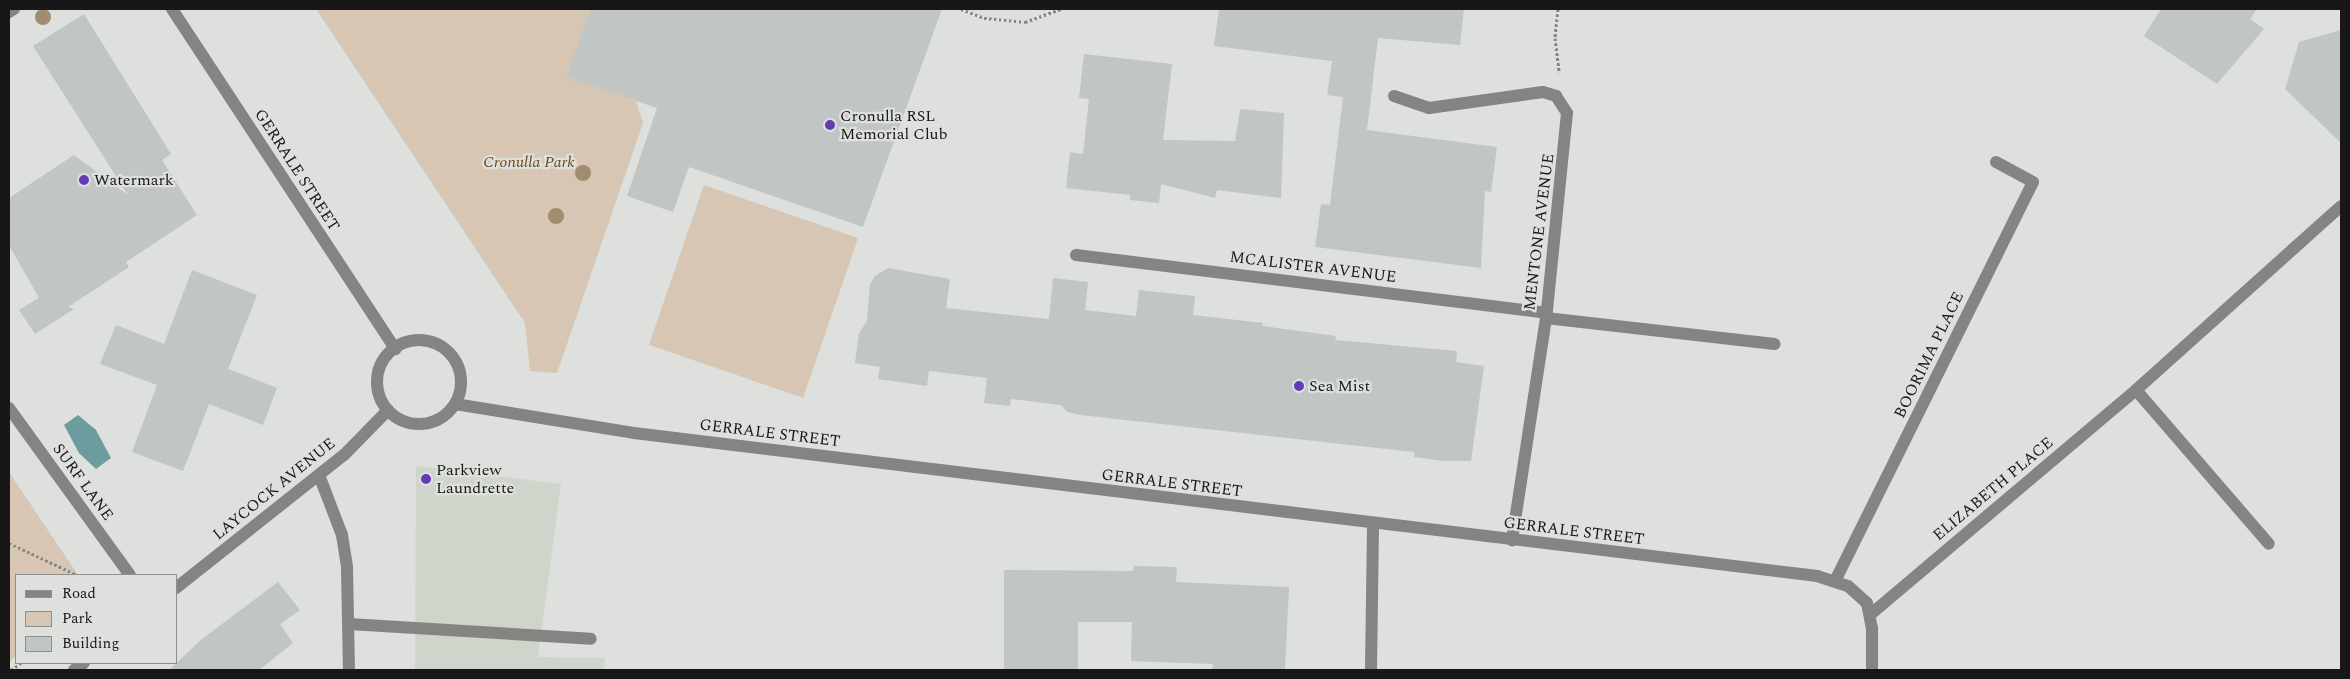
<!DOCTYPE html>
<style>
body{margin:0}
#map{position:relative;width:2350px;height:679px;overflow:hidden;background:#dde0dc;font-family:Spectral,serif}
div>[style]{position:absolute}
.built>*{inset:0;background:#cfd5cb}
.green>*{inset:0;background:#d6c6b3;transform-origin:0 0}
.water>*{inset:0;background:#6c9c9e}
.building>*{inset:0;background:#c1c5c3}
.path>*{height:3px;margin-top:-1.5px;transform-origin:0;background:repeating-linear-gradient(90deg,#838583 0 2.5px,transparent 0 5px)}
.minor>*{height:12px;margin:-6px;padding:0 6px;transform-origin:6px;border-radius:6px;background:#848482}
.minor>.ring{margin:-6px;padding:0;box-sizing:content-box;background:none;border:12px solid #848482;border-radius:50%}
.trees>*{width:16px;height:16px;margin:-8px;border-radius:50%;background:#a08d70}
.dots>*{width:14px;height:14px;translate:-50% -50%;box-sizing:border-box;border:2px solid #dde0dc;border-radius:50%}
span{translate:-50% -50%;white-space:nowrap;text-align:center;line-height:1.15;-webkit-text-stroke:4.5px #dde0dc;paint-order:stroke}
.poi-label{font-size:16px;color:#161716}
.left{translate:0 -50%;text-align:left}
.park-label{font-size:16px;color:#6e4917;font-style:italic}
.street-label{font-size:16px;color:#161716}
.frame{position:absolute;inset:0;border:10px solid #161716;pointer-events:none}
.legend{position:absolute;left:15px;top:574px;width:162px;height:90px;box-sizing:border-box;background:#dde0dc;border:1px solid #8d908d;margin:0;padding:6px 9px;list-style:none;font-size:15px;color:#161716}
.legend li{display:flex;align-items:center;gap:10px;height:25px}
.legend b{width:25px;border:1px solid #8d908d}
</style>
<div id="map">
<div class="built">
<div style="clip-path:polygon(416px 466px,561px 484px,538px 657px,605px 658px,603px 670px,415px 670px)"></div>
</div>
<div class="green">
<div style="clip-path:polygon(316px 9px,591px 9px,567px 77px,636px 101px,643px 123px,557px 373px,530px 371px,525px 323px)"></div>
<div style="left:704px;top:185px;width:163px;height:169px;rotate:19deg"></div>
<div style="clip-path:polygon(9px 472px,78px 575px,16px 575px,16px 656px,9px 662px)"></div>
</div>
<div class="water">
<div style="clip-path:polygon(78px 415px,96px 430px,111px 458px,96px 469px,79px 453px,64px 425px)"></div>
</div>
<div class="building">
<div style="clip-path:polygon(591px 9px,942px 9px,863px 227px,689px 167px,673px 212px,627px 196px,657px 108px,566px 77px)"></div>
<div style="clip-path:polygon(1219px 9px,1464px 9px,1460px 45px,1378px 38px,1367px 130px,1497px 147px,1491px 192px,1485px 191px,1481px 268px,1315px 247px,1321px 204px,1330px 205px,1343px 97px,1327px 95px,1332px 61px,1214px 46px)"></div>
<div style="clip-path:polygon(2161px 9px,2257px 9px,2250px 19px,2264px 29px,2217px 84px,2144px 36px)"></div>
<div style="clip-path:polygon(84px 14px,171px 154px,162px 160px,197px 215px,126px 262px,129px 267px,68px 307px,74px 309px,35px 334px,19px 310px,39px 298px,9px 245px,9px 198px,74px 155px,128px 195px,33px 46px)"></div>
<div style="clip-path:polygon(2341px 30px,2341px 143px,2285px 89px,2299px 42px)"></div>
<div style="clip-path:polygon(1084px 54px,1172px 64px,1163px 140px,1235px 141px,1240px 109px,1284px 113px,1281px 198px,1217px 190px,1215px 198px,1161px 184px,1159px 203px,1130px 200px,1130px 195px,1066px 188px,1070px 152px,1083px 154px,1089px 99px,1079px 98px)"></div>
<div style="clip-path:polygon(888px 268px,950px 279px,946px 308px,1049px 319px,1053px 278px,1088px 282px,1085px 310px,1136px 316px,1139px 290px,1195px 296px,1193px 315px,1263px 323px,1262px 326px,1336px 336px,1335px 340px,1457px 351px,1456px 362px,1484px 366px,1471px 461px,1444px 461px,1414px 457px,1414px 452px,1081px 415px,1067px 412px,1061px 405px,1011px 399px,1010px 406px,984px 403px,987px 378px,929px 371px,927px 386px,878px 379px,880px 367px,855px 363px,859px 333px,867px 321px,870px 284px,875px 276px)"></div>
<div style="clip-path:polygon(192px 270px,257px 295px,228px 369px,277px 388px,263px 425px,209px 404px,183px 471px,132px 452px,157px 385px,100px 364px,116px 325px,164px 344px)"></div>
<div style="clip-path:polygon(1134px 566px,1177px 567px,1176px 582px,1289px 587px,1285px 670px,1212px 670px,1213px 664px,1131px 661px,1132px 622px,1078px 622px,1078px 670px,1004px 670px,1004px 570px,1133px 571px)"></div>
<div style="clip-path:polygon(278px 582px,300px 610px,280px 624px,293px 643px,259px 670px,169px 670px,202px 639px)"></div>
</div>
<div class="path">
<div style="left:961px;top:9px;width:25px;rotate:21deg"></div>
<div style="left:984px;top:18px;width:41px;rotate:5.6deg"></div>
<div style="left:1025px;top:22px;width:38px;rotate:-20deg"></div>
<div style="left:1558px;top:9px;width:29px;rotate:96deg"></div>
<div style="left:1555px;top:38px;width:35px;rotate:83deg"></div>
<div style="left:9px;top:543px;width:75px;rotate:25.2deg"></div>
<div style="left:11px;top:670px;width:12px;rotate:-35deg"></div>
</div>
<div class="minor">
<div style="left:172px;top:9px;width:407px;rotate:56.7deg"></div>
<div style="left:9px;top:12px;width:6px;rotate:-31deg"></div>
<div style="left:1394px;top:96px;width:37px;rotate:19deg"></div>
<div style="left:1429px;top:108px;width:115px;rotate:-8deg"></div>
<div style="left:1543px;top:92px;width:14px;rotate:17deg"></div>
<div style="left:1556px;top:96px;width:20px;rotate:57deg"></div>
<div style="left:1567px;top:113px;width:206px;rotate:95.8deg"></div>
<div style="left:1546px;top:318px;width:225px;rotate:98.7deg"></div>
<div style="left:1076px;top:255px;width:474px;rotate:7deg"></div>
<div style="left:1546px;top:318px;width:230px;rotate:6.5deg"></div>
<div class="ring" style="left:377px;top:340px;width:72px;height:72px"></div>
<div style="left:2136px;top:390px;width:203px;rotate:49.2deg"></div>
<div style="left:455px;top:404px;width:181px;rotate:9.2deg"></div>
<div style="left:634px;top:433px;width:1192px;rotate:6.89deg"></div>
<div style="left:1817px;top:576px;width:33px;rotate:18deg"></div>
<div style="left:1848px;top:586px;width:25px;rotate:42deg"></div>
<div style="left:1867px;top:603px;width:25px;rotate:79deg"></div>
<div style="left:1872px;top:628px;width:42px;rotate:90deg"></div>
<div style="left:9px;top:408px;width:206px;rotate:54.1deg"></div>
<div style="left:319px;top:475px;width:64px;rotate:69deg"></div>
<div style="left:342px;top:535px;width:33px;rotate:81deg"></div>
<div style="left:347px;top:568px;width:102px;rotate:88.9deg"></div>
<div style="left:1835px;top:581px;width:445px;rotate:-63.6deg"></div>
<div style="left:2033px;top:182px;width:42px;rotate:-151.6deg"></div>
<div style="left:176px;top:588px;width:214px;rotate:-38.4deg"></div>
<div style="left:344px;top:455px;width:63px;rotate:-45.6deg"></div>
<div style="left:1871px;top:614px;width:347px;rotate:-40.2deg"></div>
<div style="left:2136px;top:390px;width:275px;rotate:-41.9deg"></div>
<div style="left:349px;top:624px;width:242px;rotate:3.5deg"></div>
<div style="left:74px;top:670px;width:12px;rotate:-35deg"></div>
<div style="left:1371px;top:670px;width:147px;rotate:-89.2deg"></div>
</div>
<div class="trees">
<div style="left:43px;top:17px"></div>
<div style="left:583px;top:173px"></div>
<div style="left:556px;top:216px"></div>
</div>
<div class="dots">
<div style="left:830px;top:125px;background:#653bb3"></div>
<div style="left:84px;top:180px;background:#653bb3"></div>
<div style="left:1299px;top:386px;background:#653bb3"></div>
<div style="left:426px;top:479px;background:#653bb3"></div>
</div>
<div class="poi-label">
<span class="left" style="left:840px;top:125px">Cronulla RSL<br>Memorial Club</span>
<span class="left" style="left:94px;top:180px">Watermark</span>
<span class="left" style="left:1309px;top:386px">Sea Mist</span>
<span class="left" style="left:436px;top:479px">Parkview<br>Laundrette</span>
</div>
<div class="park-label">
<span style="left:529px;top:162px">Cronulla Park</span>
</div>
<div class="street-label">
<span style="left:297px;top:170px;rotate:57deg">GERRALE STREET</span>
<span style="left:1539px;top:232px;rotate:-83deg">MENTONE AVENUE</span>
<span style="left:1313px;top:267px;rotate:7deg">MCALISTER AVENUE</span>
<span style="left:1929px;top:355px;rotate:-64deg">BOORIMA PLACE</span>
<span style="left:770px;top:433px;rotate:7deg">GERRALE STREET</span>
<span style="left:83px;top:482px;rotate:54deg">SURF LANE</span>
<span style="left:1172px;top:483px;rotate:7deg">GERRALE STREET</span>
<span style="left:274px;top:489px;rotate:-39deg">LAYCOCK AVENUE</span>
<span style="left:1993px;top:489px;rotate:-40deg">ELIZABETH PLACE</span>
<span style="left:1574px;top:531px;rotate:7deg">GERRALE STREET</span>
</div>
<div class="frame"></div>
<ul class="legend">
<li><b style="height:6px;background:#848482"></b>Road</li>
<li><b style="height:14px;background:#d6c6b3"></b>Park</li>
<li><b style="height:14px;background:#c1c5c3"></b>Building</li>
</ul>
</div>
